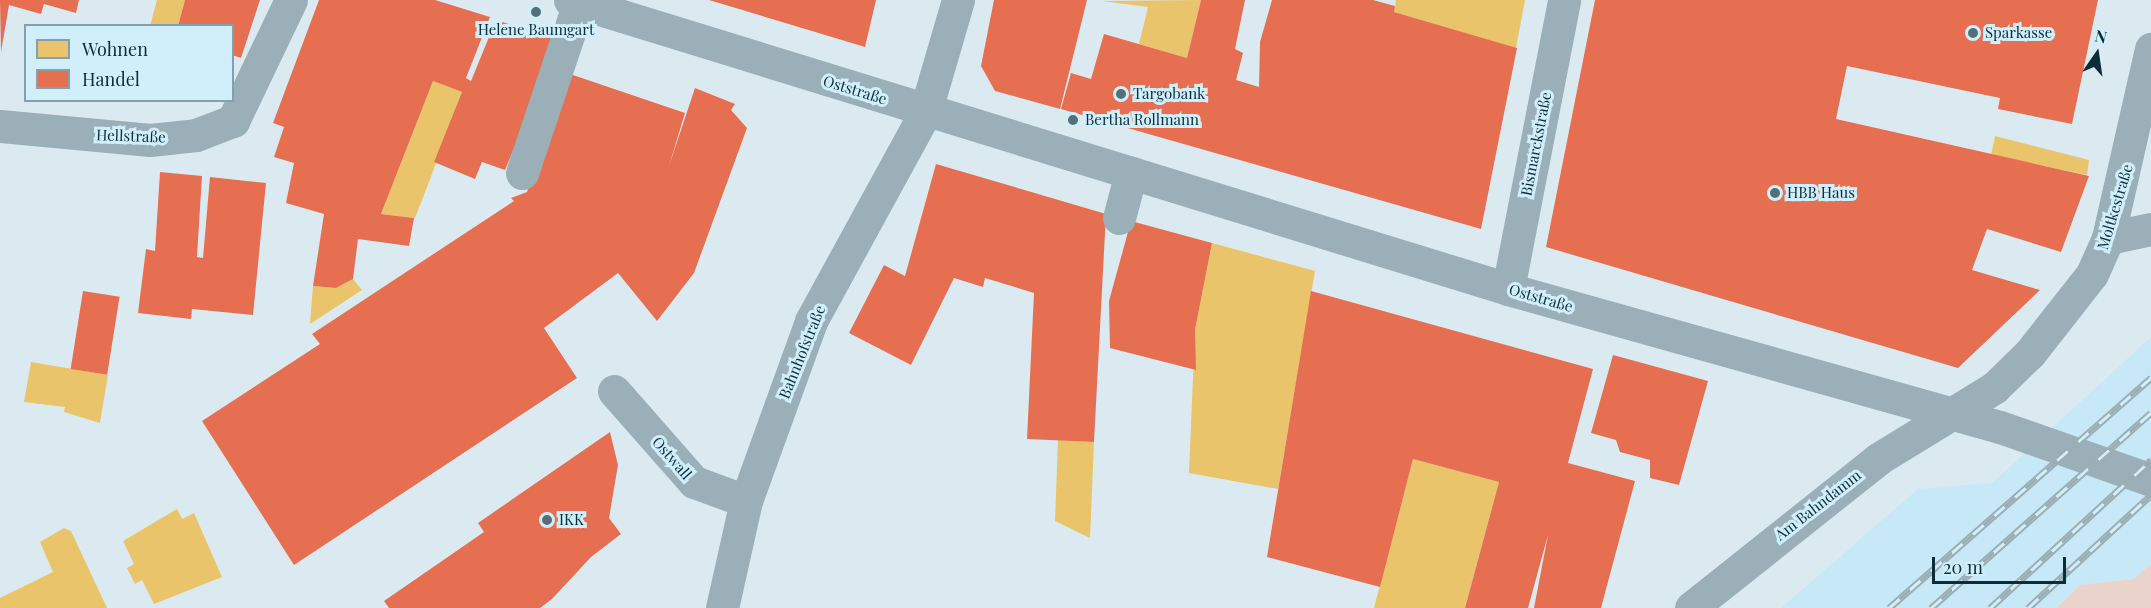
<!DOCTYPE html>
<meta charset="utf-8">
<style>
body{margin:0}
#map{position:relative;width:2151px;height:608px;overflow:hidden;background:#dbeaf1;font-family:"Playfair Display",serif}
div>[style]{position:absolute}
.built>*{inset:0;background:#c6e8f7}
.green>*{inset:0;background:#ead3ca}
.homes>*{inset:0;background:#e9c46a}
.shops>*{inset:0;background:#e76f51;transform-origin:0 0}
.minor>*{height:33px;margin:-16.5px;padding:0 16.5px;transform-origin:16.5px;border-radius:16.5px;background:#9aafb8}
.rail>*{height:7px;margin-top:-3.5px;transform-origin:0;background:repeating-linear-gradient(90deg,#d1eefb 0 14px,#9caeb5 0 28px);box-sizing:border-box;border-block:2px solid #9caeb5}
.dots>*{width:16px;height:16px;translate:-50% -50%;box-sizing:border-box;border:3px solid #d1eefb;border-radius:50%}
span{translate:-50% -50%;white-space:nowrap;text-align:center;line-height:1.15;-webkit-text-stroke:6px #d1eefb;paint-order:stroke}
.poi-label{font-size:15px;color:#0b2d39}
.left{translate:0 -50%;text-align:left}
.street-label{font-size:15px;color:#0b2d39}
.legend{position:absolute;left:24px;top:24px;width:210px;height:78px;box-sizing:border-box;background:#d1eefb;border:2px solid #82a1ad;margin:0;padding:8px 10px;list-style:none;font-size:18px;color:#0b2d39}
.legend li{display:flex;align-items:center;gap:12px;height:30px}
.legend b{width:30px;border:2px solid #82a1ad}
.north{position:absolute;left:2067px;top:24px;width:60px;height:60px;-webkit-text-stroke:4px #d1eefb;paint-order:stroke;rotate:13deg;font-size:16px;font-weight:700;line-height:24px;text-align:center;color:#0b2d39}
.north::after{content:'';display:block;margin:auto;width:21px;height:27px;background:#0b2d39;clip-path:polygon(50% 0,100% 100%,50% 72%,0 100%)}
.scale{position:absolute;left:1932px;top:557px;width:134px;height:27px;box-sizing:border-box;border:3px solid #0b2d39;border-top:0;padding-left:8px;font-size:18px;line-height:21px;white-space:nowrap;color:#0b2d39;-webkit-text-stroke:4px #d1eefb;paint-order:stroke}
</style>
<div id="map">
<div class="built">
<div style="clip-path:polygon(2151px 337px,2151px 564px,2134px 579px,2080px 585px,2055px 608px,1781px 608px,1918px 489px,1992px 483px)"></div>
</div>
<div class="green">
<div style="clip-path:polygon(2151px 564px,2151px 608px,2056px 608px,2080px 585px,2134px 579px)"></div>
</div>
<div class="homes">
<div style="clip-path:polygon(157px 0,185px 0,178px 26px,150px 26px)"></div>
<div style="clip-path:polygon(1201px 0,1187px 58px,1139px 44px,1148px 7px,1102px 1px)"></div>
<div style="clip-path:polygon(1396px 0,1525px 0,1516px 48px,1394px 12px)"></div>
<div style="clip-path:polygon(433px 81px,462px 92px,429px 182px,415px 218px,381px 214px)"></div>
<div style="clip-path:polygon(1995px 136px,2089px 160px,2087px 175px,1991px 155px)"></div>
<div style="clip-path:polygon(1212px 243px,1315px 271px,1278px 489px,1189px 473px,1195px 330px)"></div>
<div style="clip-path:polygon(353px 279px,362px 290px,310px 324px,313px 286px,336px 288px)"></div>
<div style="clip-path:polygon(31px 362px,108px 375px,100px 423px,64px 412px,65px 407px,24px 402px)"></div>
<div style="clip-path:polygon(1058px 440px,1094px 442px,1090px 538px,1055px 521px)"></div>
<div style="clip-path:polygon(1413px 459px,1499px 482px,1465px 608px,1374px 608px)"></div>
<div style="clip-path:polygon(177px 509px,182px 519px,194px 513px,222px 577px,154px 604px,142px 580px,135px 584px,127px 568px,134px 564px,123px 541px)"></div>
<div style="clip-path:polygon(64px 528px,71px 531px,107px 608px,0 608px,0 598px,53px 572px,40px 542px)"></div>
</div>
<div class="shops">
<div style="clip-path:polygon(0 0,79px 0,76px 13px,44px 4px,41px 14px,9px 5px,1px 52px)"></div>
<div style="clip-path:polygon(185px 0,260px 0,241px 58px,232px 55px,232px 26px,178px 26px)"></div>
<div style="clip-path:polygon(319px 0,435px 0,490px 17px,466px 78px,471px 81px,496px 20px,559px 40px,505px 170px,482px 162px,475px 179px,434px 162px,462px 92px,433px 81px,381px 214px,414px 218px,409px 246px,358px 239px,353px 279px,336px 288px,313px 286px,324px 214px,286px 203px,294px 163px,274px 157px,284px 127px,273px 123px)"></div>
<div style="clip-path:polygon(709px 0,876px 0,865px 47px)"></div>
<div style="clip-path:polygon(994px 0,1087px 0,1060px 109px,995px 91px,981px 66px)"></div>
<div style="clip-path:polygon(1201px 0,1245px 0,1235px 49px,1243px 53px,1236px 80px,1259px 87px,1260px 42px,1272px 0,1373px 0,1395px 6px,1394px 12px,1517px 48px,1481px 229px,1061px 109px,1071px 73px,1091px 79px,1104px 34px,1187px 58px)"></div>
<div style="clip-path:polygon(1595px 0,2098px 0,2072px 124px,1998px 109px,2000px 98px,1847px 66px,1836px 119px,2089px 176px,2061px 252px,1987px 229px,1972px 270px,2040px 290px,1958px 368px,1546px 247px)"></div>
<div style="clip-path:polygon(567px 73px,685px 113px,669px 166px,695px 88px,735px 104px,731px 110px,747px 128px,694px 273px,657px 321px,618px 273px,544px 328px,577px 378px,294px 565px,202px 421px,320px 344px,312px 334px,514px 201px,511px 198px,527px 192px)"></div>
<div style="clip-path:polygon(936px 164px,1106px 214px,1094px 442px,1027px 439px,1034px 293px,985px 278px,983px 287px,954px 278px,911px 365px,849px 333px,884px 265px,905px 276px)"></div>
<div style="clip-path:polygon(160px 172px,202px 176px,197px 257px,203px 258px,210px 177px,266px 183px,253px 315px,192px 309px,191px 319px,138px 313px,146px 249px,155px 251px)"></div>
<div style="clip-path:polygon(1131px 221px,1212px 243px,1195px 330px,1196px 370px,1110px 348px,1109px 301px)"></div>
<div style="left:83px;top:291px;width:37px;height:79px;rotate:9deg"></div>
<div style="clip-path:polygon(1311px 291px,1593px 369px,1568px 463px,1635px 481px,1601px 608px,1534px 608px,1548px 535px,1528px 608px,1465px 608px,1499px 482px,1413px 459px,1380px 587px,1267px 557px)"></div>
<div style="clip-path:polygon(1613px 355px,1708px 381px,1679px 485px,1650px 478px,1650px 460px,1620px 452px,1616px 440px,1591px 433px)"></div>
<div style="clip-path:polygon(610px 432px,618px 465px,609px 518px,621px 534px,591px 557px,552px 599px,540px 608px,389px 608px,384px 601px,484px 532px,478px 523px)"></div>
</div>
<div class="minor">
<div style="left:570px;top:0;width:982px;rotate:17.12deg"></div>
<div style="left:1508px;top:289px;width:511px;rotate:15.67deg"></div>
<div style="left:2000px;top:427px;width:160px;rotate:19.3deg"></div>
<div style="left:0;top:126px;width:151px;rotate:5.3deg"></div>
<div style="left:150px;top:140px;width:46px;rotate:-6.2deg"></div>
<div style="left:196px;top:135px;width:40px;rotate:-21deg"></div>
<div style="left:233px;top:121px;width:134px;rotate:-64.4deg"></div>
<div style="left:522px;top:173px;width:179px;rotate:-71.5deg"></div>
<div style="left:1119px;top:218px;width:47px;rotate:-75.1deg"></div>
<div style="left:2108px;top:238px;width:44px;rotate:-11.8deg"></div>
<div style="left:1508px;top:289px;width:294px;rotate:-79deg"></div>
<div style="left:614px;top:391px;width:121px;rotate:48.7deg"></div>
<div style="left:694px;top:482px;width:55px;rotate:20.1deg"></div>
<div style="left:722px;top:608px;width:110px;rotate:-77.4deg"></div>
<div style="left:746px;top:501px;width:191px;rotate:-70.1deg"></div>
<div style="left:811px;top:321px;width:237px;rotate:-61.3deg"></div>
<div style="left:925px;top:113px;width:118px;rotate:-73.7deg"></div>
<div style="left:1691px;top:608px;width:239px;rotate:-38.5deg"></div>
<div style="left:1878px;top:459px;width:136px;rotate:-31.5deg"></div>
<div style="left:1994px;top:388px;width:50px;rotate:-44.2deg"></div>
<div style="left:2030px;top:353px;width:100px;rotate:-51.9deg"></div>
<div style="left:2092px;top:274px;width:39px;rotate:-66deg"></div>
<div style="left:2108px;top:238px;width:194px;rotate:-77.2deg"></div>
</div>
<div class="rail">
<div style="left:1889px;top:608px;width:349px;rotate:-41.3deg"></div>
<div style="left:1931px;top:608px;width:294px;rotate:-41.6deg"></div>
<div style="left:1990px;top:608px;width:219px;rotate:-42.6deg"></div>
<div style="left:2028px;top:608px;width:167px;rotate:-42.6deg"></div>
</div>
<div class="dots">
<div style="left:536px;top:12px;background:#546f79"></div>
<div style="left:1973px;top:33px;background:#546f79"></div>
<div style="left:1121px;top:94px;background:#546f79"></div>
<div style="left:1073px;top:120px;background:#546f79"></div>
<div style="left:1775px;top:193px;background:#546f79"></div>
<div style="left:547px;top:520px;background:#546f79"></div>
</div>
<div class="poi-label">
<span style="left:536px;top:30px">Helene Baumgart</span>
<span class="left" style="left:1985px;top:33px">Sparkasse</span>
<span class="left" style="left:1133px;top:94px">Targobank</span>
<span class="left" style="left:1085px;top:120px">Bertha Rollmann</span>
<span class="left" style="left:1787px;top:193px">HBB Haus</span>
<span class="left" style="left:559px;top:520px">IKK</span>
</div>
<div class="street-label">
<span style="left:855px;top:90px;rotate:17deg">Oststraße</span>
<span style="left:131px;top:136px;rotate:2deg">Hellstraße</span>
<span style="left:1536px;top:144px;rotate:-79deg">Bismarckstraße</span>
<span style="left:2115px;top:207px;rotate:-73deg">Moltkestraße</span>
<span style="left:1541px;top:298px;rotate:16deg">Oststraße</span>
<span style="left:802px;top:352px;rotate:-68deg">Bahnhofstraße</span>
<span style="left:672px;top:458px;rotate:49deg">Ostwall</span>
<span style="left:1818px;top:505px;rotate:-38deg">Am Bahndamm</span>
</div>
<ul class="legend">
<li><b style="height:16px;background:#e9c46a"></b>Wohnen</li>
<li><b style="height:16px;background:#e76f51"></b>Handel</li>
</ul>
<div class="north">N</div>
<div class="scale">20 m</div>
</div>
